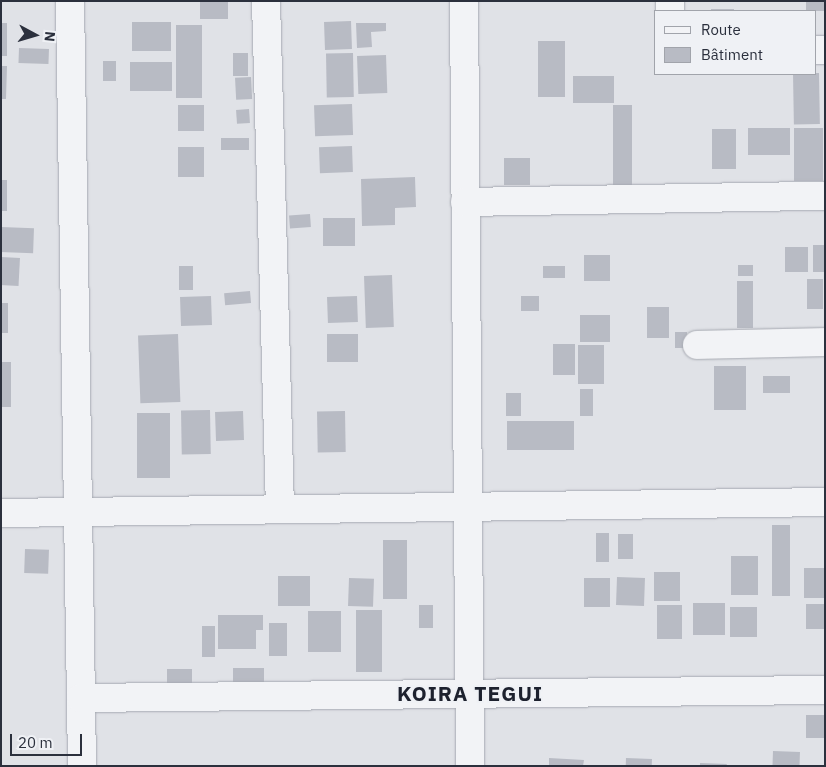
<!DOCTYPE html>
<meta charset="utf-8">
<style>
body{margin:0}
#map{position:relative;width:826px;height:767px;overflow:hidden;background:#e0e2e7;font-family:"IBM Plex Sans",sans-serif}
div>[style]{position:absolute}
.building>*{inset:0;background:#b8bbc4;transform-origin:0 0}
.roads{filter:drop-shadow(0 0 1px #a6a9b1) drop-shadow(0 0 1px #a6a9b1)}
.minor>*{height:28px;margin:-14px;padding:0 14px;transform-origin:14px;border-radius:14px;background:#f2f3f6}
span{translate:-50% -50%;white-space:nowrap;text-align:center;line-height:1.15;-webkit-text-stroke:4px #eff1f5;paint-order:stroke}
.district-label{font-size:21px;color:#1d212e;font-weight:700;letter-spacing:1px}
.frame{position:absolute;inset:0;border:2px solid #2b303d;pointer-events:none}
.legend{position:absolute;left:654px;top:10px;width:162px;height:65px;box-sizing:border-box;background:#eff1f5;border:1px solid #a1a4ab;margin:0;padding:6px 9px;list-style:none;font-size:15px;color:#2b303d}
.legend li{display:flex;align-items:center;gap:10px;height:25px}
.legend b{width:25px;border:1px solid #a1a4ab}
.north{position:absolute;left:10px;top:10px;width:50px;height:50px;-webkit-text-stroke:4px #eff1f5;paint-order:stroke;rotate:96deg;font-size:14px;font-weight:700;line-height:20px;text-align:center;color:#2b303d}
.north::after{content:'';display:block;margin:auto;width:18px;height:22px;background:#2b303d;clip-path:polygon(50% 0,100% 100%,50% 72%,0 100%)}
.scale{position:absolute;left:10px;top:734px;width:72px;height:22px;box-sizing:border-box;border:2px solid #2b303d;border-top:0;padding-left:6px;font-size:15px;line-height:18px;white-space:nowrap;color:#2b303d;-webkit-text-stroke:4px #eff1f5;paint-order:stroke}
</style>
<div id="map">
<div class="building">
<div style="left:806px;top:1px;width:19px;height:10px"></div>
<div style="left:228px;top:2px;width:17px;height:28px;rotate:90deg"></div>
<div style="left:711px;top:9px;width:23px;height:2px"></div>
<div style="left:351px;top:21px;width:28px;height:27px;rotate:88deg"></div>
<div style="left:171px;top:22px;width:29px;height:39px;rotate:90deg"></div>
<div style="left:1px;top:23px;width:6px;height:33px"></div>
<div style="clip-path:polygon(356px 23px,386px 23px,386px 31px,371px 32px,372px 47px,357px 48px)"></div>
<div style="left:176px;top:25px;width:26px;height:73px"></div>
<div style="left:538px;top:41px;width:27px;height:56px"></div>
<div style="left:19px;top:48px;width:30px;height:15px;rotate:2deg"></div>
<div style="left:233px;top:53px;width:15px;height:23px"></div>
<div style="left:353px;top:53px;width:44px;height:27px;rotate:89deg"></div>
<div style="left:386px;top:55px;width:38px;height:29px;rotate:88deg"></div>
<div style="left:103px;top:61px;width:13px;height:20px"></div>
<div style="left:172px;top:62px;width:29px;height:42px;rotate:90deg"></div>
<div style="clip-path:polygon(1px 66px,7px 66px,6px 99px,1px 99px)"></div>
<div style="left:819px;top:73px;width:51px;height:26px;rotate:89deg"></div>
<div style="left:573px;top:76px;width:41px;height:27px"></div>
<div style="left:251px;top:77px;width:22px;height:16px;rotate:87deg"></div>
<div style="left:352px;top:104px;width:31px;height:38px;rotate:88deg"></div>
<div style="left:178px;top:105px;width:26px;height:26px"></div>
<div style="left:613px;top:105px;width:19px;height:82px"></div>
<div style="left:249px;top:109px;width:14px;height:13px;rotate:86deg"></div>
<div style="left:748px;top:128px;width:42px;height:27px"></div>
<div style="left:823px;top:128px;width:53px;height:29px;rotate:90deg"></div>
<div style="left:712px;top:129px;width:24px;height:40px"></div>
<div style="left:249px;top:138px;width:12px;height:28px;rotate:90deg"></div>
<div style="left:352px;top:146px;width:26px;height:33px;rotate:88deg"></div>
<div style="left:178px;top:147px;width:26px;height:30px"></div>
<div style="left:504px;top:158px;width:26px;height:27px"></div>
<div style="clip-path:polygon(415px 177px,416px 207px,395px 208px,395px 225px,362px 226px,361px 179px)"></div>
<div style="left:1px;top:180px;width:6px;height:31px"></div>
<div style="left:310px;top:214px;width:13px;height:21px;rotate:86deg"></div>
<div style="left:355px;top:218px;width:28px;height:32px;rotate:90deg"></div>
<div style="left:1px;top:227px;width:33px;height:25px;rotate:2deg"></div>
<div style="left:813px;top:245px;width:12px;height:27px"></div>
<div style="left:785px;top:247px;width:23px;height:25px"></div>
<div style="left:584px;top:255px;width:26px;height:26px"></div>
<div style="left:1px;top:257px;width:19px;height:28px;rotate:3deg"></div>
<div style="left:738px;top:265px;width:15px;height:11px"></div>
<div style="left:179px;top:266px;width:14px;height:24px"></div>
<div style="left:543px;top:266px;width:22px;height:12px"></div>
<div style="left:392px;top:275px;width:52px;height:28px;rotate:88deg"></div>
<div style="left:823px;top:279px;width:30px;height:16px;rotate:90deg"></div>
<div style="left:737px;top:281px;width:16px;height:47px"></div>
<div style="left:250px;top:291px;width:12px;height:26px;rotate:85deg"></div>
<div style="left:211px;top:296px;width:29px;height:31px;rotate:88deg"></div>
<div style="left:357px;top:296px;width:26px;height:30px;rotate:88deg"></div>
<div style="left:521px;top:296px;width:18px;height:15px"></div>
<div style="left:1px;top:303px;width:7px;height:30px"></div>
<div style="left:647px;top:307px;width:22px;height:31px"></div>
<div style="left:580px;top:315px;width:30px;height:27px"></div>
<div style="left:675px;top:332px;width:12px;height:16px"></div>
<div style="left:178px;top:334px;width:68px;height:40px;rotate:88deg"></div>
<div style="left:327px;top:334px;width:31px;height:28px"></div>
<div style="left:553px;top:344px;width:22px;height:31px"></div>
<div style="left:578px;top:345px;width:26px;height:39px"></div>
<div style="left:1px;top:362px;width:10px;height:45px"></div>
<div style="left:714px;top:366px;width:32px;height:44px"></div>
<div style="left:763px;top:376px;width:27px;height:17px"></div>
<div style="left:580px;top:389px;width:13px;height:27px"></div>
<div style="left:506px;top:393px;width:15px;height:23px"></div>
<div style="left:210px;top:410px;width:44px;height:29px;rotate:89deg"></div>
<div style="left:243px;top:411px;width:29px;height:28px;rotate:88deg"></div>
<div style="left:345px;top:411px;width:41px;height:28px;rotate:89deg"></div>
<div style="left:137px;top:413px;width:33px;height:65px"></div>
<div style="left:574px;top:421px;width:29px;height:67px;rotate:90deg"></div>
<div style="left:772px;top:525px;width:18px;height:71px"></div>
<div style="left:609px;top:533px;width:29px;height:13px;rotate:90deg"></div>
<div style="left:618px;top:534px;width:15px;height:25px"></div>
<div style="left:383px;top:540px;width:24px;height:59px"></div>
<div style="left:25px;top:549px;width:24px;height:24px;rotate:2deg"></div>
<div style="left:731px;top:556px;width:27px;height:39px"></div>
<div style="left:804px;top:568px;width:21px;height:30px"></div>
<div style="left:654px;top:572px;width:26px;height:29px"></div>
<div style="left:278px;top:576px;width:32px;height:30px"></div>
<div style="left:617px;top:577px;width:28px;height:28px;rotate:2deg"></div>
<div style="left:349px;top:578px;width:25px;height:28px;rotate:2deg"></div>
<div style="left:584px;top:578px;width:26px;height:29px"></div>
<div style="left:693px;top:603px;width:32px;height:32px"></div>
<div style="left:806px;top:604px;width:19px;height:25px"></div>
<div style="left:433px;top:605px;width:23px;height:14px;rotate:90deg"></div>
<div style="left:657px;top:605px;width:25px;height:34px"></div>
<div style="left:730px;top:607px;width:27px;height:30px"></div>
<div style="left:356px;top:610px;width:26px;height:62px"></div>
<div style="left:308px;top:611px;width:33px;height:41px"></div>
<div style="clip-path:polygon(218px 615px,263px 615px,263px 630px,256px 630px,256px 649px,218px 649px)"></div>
<div style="left:269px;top:623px;width:18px;height:33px"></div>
<div style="left:202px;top:626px;width:13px;height:31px"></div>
<div style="left:233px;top:668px;width:31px;height:15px"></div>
<div style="left:167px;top:669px;width:25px;height:15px"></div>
<div style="left:806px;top:715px;width:19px;height:23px"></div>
<div style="left:773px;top:751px;width:27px;height:15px;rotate:2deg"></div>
<div style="clip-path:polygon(549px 758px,584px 760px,583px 766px,549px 766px)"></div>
<div style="left:626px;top:758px;width:26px;height:8px;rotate:2deg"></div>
<div style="clip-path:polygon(700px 763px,727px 764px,726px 766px,700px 766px)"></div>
</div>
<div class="roads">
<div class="minor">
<div style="left:70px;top:1px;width:765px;rotate:89.1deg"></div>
<div style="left:266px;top:1px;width:508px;rotate:88.42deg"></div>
<div style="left:464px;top:1px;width:765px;rotate:89.55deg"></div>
<div style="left:670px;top:1px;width:10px;rotate:90deg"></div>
<div style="left:815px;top:50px;width:10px"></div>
<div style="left:465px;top:202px;width:360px;rotate:-1deg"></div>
<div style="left:697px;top:345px;width:128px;rotate:-1.3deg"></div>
<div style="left:1px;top:513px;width:824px;rotate:-0.76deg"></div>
<div style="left:81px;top:698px;width:744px;rotate:-0.62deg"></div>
</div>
</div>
<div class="district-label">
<span style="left:470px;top:693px">KOIRA TEGUI</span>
</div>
<div class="frame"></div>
<ul class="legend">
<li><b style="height:6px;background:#f2f3f6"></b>Route</li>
<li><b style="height:14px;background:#b8bbc4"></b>Bâtiment</li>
</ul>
<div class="north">N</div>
<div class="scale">20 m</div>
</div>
